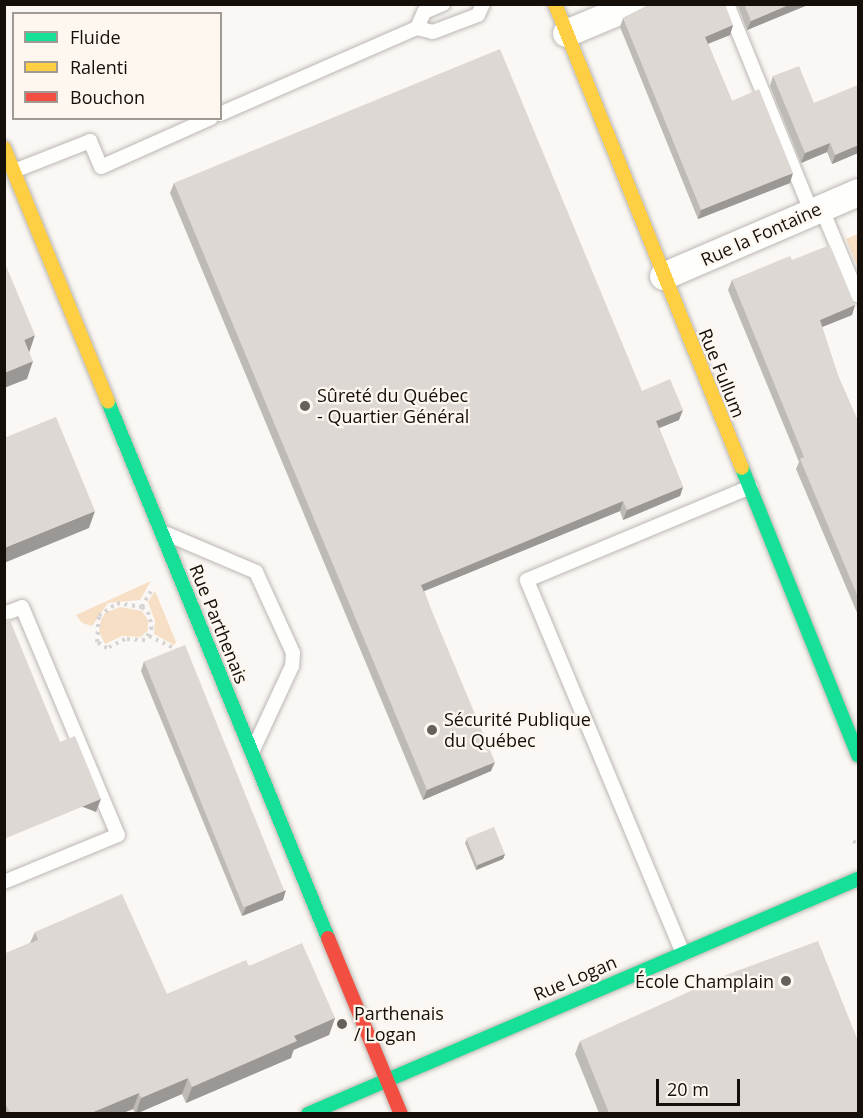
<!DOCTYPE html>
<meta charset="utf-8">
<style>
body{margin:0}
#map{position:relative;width:863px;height:1118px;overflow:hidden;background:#faf7f4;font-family:"Open Sans",sans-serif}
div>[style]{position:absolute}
.green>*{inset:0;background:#f7dfc5}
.path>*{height:4px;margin-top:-2px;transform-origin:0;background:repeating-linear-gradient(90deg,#d5d4d3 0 3px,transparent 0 7.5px)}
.roads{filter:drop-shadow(0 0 2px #bbb7b2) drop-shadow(0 0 2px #bbb7b2)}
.lane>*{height:14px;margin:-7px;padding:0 7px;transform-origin:7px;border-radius:7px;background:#fefefd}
.street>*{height:27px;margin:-13.5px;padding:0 13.5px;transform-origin:13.5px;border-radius:13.5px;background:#fefefd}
.fast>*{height:14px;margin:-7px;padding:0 7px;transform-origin:7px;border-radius:7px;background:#16e098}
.slow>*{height:14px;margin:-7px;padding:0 7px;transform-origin:7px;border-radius:7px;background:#ffcf43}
.jam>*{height:14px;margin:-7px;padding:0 7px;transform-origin:7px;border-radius:7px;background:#f24e42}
.wall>*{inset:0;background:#bebab6}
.shaded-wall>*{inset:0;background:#9b9794;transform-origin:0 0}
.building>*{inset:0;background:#ddd8d4;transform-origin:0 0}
.dots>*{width:16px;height:16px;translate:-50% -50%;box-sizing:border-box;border:3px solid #fef7f0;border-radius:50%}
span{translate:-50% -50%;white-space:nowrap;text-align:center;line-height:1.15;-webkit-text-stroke:4.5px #fef7f0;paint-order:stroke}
.street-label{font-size:18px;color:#140f09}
.poi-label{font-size:18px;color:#140f09}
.left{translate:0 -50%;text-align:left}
.right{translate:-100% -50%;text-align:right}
.frame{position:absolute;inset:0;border:6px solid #140f09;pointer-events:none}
.legend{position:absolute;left:12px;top:12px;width:210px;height:108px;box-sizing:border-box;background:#fef7f0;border:2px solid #a09a94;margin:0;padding:8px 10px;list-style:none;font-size:18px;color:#140f09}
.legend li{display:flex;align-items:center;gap:12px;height:30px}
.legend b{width:30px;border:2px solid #a09a94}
.scale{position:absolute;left:656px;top:1079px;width:84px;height:27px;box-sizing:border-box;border:3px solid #140f09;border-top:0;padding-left:8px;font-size:18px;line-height:21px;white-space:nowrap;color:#140f09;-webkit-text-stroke:4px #fef7f0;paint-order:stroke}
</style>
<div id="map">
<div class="green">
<div style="clip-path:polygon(858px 234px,858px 268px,846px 239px)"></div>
<div style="clip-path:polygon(151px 581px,140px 600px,108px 603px,92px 626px,82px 623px,76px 615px)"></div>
<div style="clip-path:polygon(155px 591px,176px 642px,174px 645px,154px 634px,155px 621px,148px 602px)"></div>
<div style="clip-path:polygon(120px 607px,142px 611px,148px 620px,148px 630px,141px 637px,122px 636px,105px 644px,99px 632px,101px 620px,105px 613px)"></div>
</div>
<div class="path">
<div style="left:117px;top:603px;width:25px;rotate:9deg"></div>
<div style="left:142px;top:607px;width:8px;rotate:40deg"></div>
<div style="left:148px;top:612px;width:16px;rotate:75deg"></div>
<div style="left:152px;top:627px;width:15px;rotate:118deg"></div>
<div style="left:145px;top:640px;width:20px;rotate:-177deg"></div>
<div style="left:125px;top:639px;width:20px;rotate:153deg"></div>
<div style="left:107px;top:648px;width:12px;rotate:-149deg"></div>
<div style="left:97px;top:642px;width:26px;rotate:-86deg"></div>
<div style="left:99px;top:616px;width:22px;rotate:-36deg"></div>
<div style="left:142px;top:607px;width:21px;rotate:-61deg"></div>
<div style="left:149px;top:636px;width:32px;rotate:26deg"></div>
<div style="left:853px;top:841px;width:6px;rotate:31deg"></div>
</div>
<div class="roads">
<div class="lane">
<div style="left:727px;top:4px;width:223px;rotate:67.9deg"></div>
<div style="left:417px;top:28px;width:17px;rotate:-66deg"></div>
<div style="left:424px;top:12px;width:21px;rotate:-23deg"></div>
<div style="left:220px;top:114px;width:215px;rotate:-23.6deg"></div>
<div style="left:417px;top:28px;width:16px;rotate:14deg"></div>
<div style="left:433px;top:32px;width:48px;rotate:-20.7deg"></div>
<div style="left:478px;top:15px;width:12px;rotate:-66deg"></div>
<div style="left:14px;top:171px;width:82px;rotate:-21.5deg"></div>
<div style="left:90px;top:141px;width:28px;rotate:67deg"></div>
<div style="left:101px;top:167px;width:120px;rotate:-24deg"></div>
<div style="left:821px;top:207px;width:96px;rotate:67.4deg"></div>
<div style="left:167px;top:534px;width:97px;rotate:23.1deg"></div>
<div style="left:256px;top:572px;width:89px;rotate:65.4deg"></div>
<div style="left:293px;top:653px;width:13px;rotate:94deg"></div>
<div style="left:292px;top:666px;width:90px;rotate:114.9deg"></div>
<div style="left:4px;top:614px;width:19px;rotate:-21deg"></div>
<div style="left:22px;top:607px;width:247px;rotate:67.2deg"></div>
<div style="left:118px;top:835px;width:123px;rotate:157.6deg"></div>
<div style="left:682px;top:951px;width:402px;rotate:-112.7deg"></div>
<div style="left:527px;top:580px;width:242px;rotate:-22.6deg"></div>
</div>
<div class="street">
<div style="left:566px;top:33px;width:75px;rotate:-22.8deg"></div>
<div style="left:663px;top:276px;width:212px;rotate:-23.3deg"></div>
</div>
<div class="fast">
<div style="left:108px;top:402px;width:579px;rotate:67.68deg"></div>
<div style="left:742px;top:468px;width:310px;rotate:68deg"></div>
<div style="left:308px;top:1114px;width:598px;rotate:-23.14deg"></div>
</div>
<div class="slow">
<div style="left:555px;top:4px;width:500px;rotate:68.05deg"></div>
<div style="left:4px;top:148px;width:274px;rotate:67.7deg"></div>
</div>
<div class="jam">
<div style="left:328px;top:938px;width:191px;rotate:67.5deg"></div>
</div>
</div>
<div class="wall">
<div style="clip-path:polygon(649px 4px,681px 4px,681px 6px,733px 25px,730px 35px,708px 44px,732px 101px,790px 183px,698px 219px,620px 27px,623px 18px,649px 5px)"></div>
<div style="clip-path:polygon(737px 4px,810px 4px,747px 30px)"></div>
<div style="clip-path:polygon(773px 76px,814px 103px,858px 153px,832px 164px,827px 152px,801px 163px,770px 86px)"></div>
<div style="clip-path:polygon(174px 183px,642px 391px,679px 420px,659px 428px,683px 487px,680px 496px,623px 520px,620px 511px,424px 591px,491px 771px,423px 800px,170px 193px)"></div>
<div style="clip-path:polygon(792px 260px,855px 305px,852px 315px,822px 327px,838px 376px,857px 419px,858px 418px,858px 615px,796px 469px,799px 462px,728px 290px,732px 280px)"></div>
<div style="clip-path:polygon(144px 661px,283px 900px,242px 916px,141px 671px)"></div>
<div style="clip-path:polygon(467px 839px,505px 854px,503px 859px,476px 870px,465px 843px)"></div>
<div style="clip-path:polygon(35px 932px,167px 994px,249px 966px,335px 1018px,329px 1035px,294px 1050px,291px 1058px,186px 1103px,182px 1094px,138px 1113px,135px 1113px,133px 1109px,123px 1113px,4px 1113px,4px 954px,30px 943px)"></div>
<div style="clip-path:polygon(580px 1041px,858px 1113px,599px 1113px,575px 1054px)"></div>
</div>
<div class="shaded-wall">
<div style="clip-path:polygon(791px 4px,810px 4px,747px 30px,751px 21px)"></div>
<div style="clip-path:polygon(733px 25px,730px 35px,702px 46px,705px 37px)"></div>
<div style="clip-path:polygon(830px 143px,827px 152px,801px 163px,805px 153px)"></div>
<div style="clip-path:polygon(858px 145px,858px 153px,832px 164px,835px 155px)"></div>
<div style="clip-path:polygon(793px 173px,790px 183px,698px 219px,701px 210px)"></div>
<div style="clip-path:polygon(855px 305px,852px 315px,817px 329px,820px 320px)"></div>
<div style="clip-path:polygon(35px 335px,29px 353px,24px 340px)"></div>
<div style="clip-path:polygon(33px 361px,27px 379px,4px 388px,4px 373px)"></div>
<div style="clip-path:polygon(683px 410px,679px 420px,652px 431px,656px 421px)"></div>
<div style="clip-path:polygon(683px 487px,680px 496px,623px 520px,627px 510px)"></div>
<div style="clip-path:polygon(623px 501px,620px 511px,417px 594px,421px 585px)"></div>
<div style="clip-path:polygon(95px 511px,89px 528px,4px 563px,4px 548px)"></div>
<div style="clip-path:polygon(495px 762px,491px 771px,423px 800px,427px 790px)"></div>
<div style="left:101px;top:799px;width:14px;height:105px;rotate:111deg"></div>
<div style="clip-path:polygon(505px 854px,503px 859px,476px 870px,478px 865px)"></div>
<div style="clip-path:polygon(286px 890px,283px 900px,242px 916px,246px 907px)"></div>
<div style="clip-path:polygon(335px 1018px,329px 1035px,293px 1050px,291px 1058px,186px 1103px,192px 1087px,294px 1036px)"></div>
<div style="clip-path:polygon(188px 1078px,182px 1094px,138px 1113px,136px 1113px,141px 1098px)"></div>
<div style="clip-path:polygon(139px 1093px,133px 1109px,123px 1113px,91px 1113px)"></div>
</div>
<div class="building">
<div style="clip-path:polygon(650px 4px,681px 4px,681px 6px,685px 4px,725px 4px,733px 25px,705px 37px,732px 101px,759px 89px,793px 173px,701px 210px,623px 18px)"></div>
<div style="clip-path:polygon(744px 4px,791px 4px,751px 21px)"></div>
<div style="clip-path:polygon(500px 49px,642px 391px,670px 379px,683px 410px,656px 421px,683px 487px,627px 510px,623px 501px,421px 585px,495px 762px,427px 790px,174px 183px)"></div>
<div style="clip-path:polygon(799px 66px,814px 103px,858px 85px,858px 145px,835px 155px,830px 143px,805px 153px,773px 76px)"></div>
<div style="clip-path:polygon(830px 245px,855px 305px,820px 320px,838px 376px,857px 419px,858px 418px,858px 597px,800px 459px,804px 457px,732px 280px,790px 256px,792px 260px)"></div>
<div style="clip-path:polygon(4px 261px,35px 335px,24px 340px,33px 361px,4px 373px)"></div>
<div style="clip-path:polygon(56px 417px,95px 511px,4px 548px,4px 438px)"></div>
<div style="clip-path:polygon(9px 618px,60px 742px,75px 736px,101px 799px,4px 839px,4px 620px)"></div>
<div style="left:185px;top:645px;width:265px;height:44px;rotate:68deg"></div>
<div style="left:494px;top:827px;width:29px;height:30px;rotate:68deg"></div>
<div style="clip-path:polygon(122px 894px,167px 994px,246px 960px,249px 966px,302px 943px,335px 1018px,294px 1036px,297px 1041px,192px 1087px,188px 1078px,141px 1098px,139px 1093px,91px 1113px,10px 1113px,4px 1101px,4px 954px,38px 940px,35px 932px)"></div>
<div style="clip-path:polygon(818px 941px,858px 1041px,858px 1113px,609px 1113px,580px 1041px,726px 975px)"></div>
</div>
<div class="dots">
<div style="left:305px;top:406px;background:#64605b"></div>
<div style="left:432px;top:730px;background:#64605b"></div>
<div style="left:786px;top:981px;background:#64605b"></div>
<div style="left:342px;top:1024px;background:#64605b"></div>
</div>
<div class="street-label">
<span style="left:761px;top:234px;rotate:-24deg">Rue la Fontaine</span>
<span style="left:722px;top:373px;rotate:68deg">Rue Fullum</span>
<span style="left:219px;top:624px;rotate:68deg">Rue Parthenais</span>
<span style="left:575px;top:978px;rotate:-23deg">Rue Logan</span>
</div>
<div class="poi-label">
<span class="left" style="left:317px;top:406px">Sûreté du Québec<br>- Quartier Général</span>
<span class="left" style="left:444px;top:730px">Sécurité Publique<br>du Québec</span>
<span class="right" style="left:774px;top:981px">École Champlain</span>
<span class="left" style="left:354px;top:1024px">Parthenais<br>/ Logan</span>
</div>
<div class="frame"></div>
<ul class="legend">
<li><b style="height:8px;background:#16e098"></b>Fluide</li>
<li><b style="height:8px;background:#ffcf43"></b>Ralenti</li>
<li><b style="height:8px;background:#f24e42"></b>Bouchon</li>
</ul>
<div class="scale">20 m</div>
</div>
